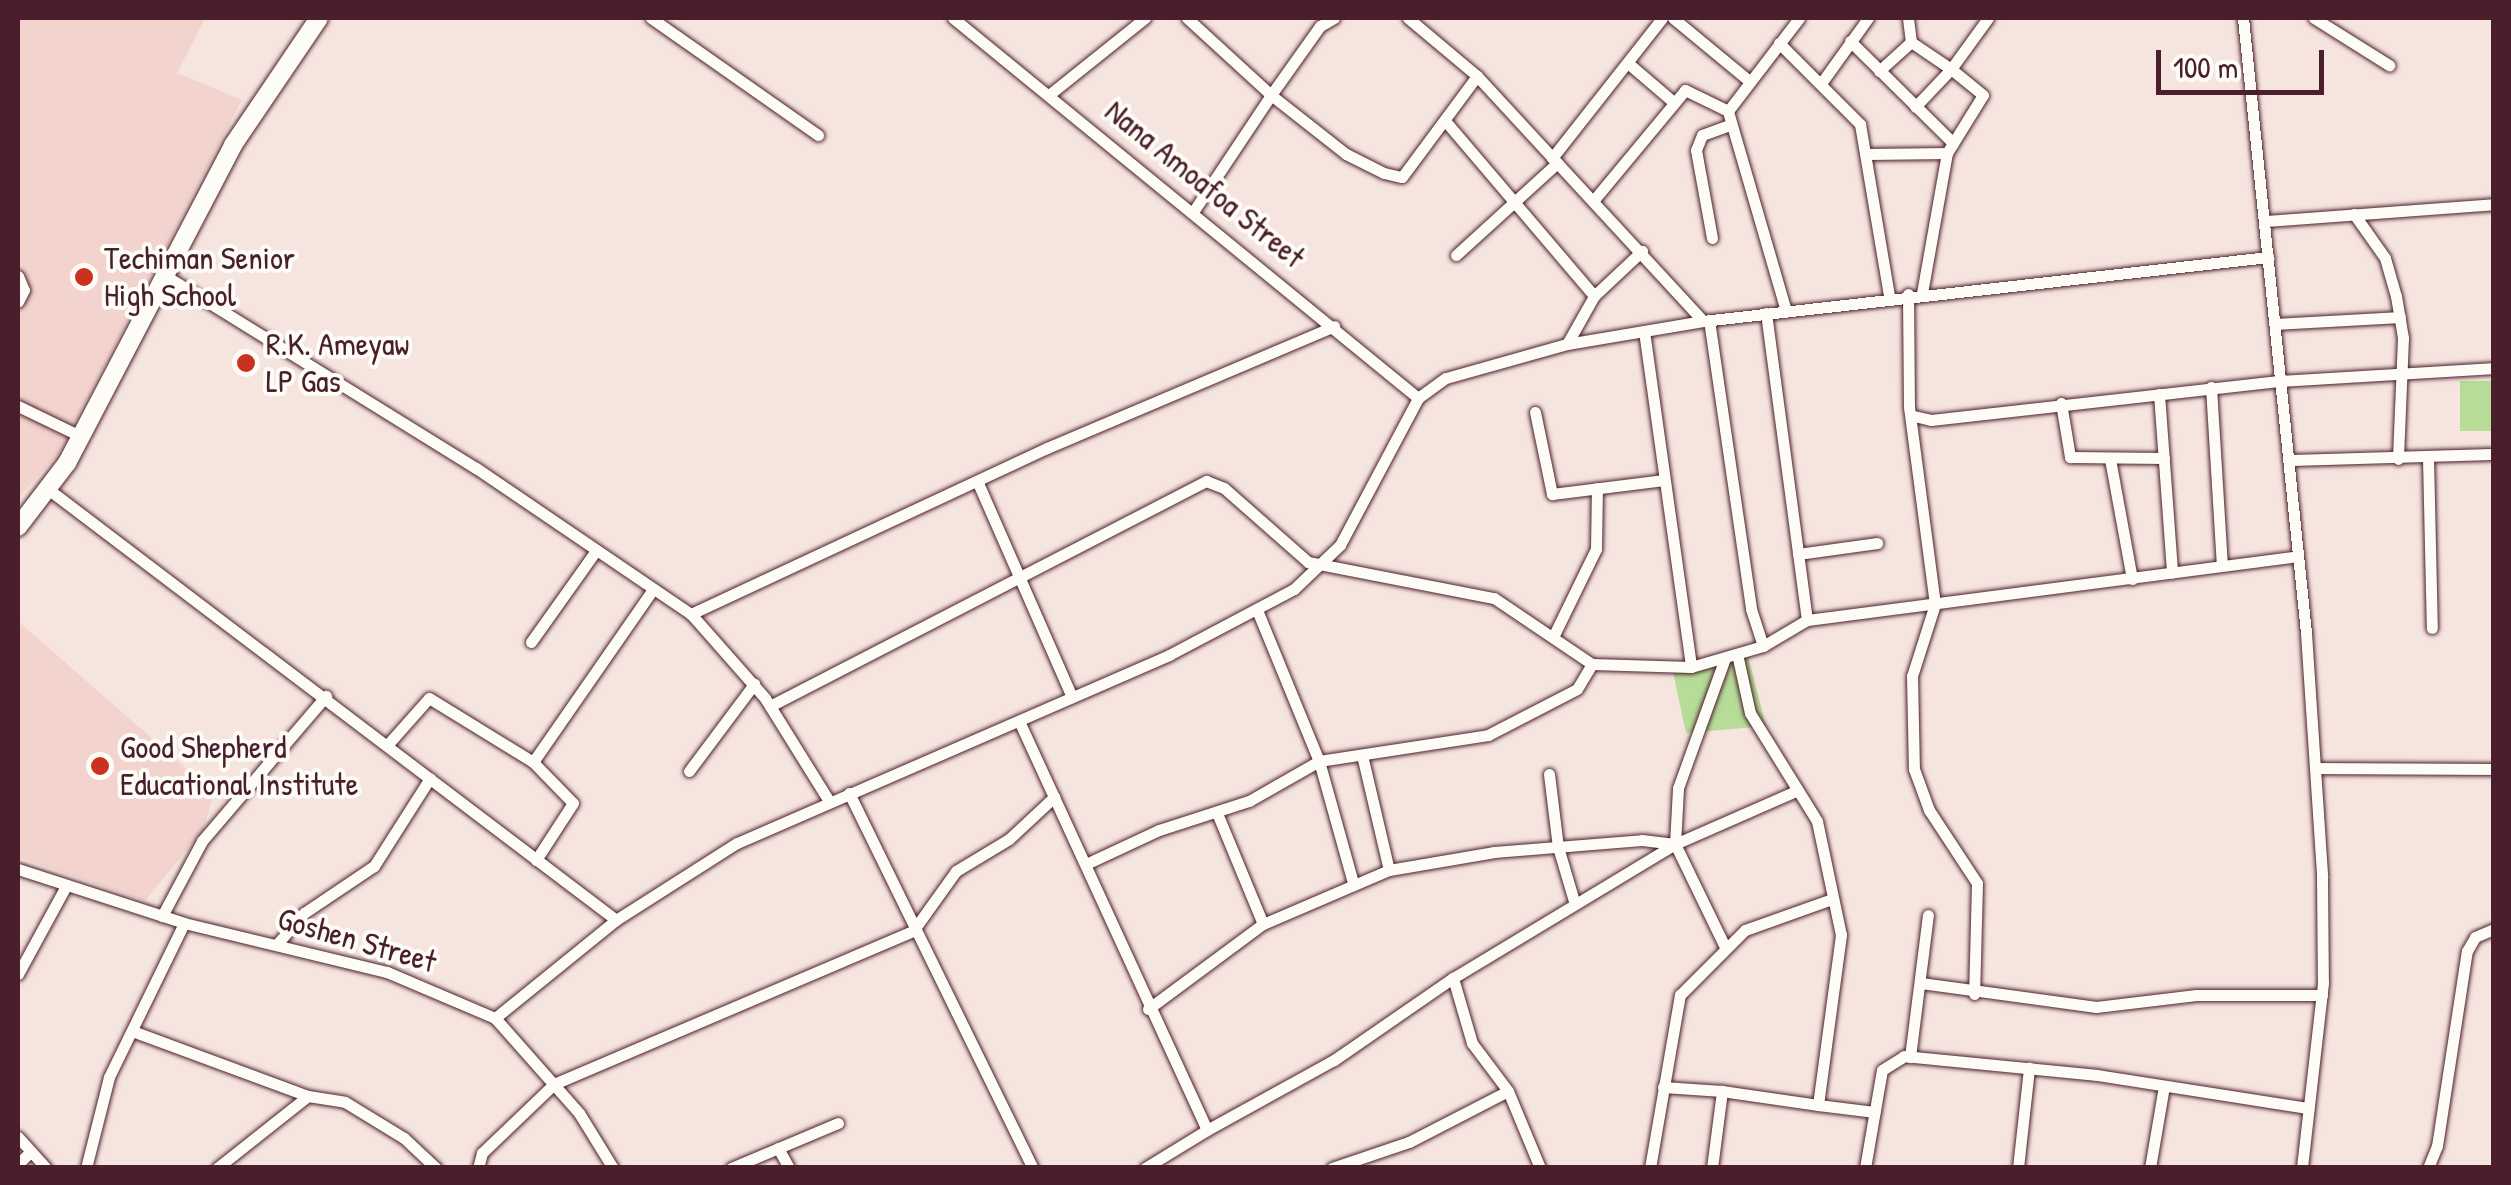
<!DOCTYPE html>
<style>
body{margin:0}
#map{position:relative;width:2511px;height:1185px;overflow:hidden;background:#f6e4de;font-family:"Patrick Hand",sans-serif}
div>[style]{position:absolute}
.built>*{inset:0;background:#f2d3cd}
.green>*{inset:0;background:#b6dc97;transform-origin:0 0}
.roads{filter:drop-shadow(0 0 2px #4a1f2b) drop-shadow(0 0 2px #4a1f2b)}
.minor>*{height:11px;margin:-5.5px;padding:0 5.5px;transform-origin:5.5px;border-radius:5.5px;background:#fdfcf7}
.highway>*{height:18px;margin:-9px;padding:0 9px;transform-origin:9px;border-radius:9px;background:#fdfcf7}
.dots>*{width:28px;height:28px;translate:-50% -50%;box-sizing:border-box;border:5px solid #fdfcf7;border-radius:50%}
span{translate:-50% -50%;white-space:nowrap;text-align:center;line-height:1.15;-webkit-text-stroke:8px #fdfcf7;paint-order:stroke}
.street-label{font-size:32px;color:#4a1f2b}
.poi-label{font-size:32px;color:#4a1f2b}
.left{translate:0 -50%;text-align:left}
.frame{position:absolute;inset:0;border:20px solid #4a1f2b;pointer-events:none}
.scale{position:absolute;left:2156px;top:50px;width:168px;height:45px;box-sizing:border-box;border:5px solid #4a1f2b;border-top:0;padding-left:12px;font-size:30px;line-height:35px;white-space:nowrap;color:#4a1f2b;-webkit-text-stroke:8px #fdfcf7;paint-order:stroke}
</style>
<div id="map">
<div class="built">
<div style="clip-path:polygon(18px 18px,205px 18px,177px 73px,242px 100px,59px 453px,18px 498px)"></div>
<div style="clip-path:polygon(18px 621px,214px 793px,203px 830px,145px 901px,18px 857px)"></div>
</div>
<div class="green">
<div style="left:2493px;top:381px;width:50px;height:33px;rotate:90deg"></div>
<div style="clip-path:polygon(1748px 656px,1766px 726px,1686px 733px,1672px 667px)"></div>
</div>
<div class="roads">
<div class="minor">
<div style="left:651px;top:18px;width:204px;rotate:35deg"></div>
<div style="left:953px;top:18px;width:601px;rotate:39.26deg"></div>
<div style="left:1187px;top:18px;width:114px;rotate:42.5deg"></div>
<div style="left:1271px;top:95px;width:137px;rotate:123.7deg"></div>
<div style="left:1334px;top:18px;width:16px;rotate:150deg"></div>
<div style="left:1320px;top:26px;width:85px;rotate:125.4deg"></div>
<div style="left:1271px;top:95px;width:95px;rotate:38.2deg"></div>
<div style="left:1346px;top:154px;width:42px;rotate:26.6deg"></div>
<div style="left:1384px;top:173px;width:18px;rotate:13deg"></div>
<div style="left:1402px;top:177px;width:126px;rotate:-53.4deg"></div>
<div style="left:1408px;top:18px;width:90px;rotate:40deg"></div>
<div style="left:1477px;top:76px;width:333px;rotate:47.3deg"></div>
<div style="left:1673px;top:18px;width:97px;rotate:39.6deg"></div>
<div style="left:1908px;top:18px;width:24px;rotate:83deg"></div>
<div style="left:1911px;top:42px;width:48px;rotate:34deg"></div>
<div style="left:1951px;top:69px;width:52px;rotate:133.5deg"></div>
<div style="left:2243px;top:18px;width:618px;rotate:84.15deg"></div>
<div style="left:2306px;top:633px;width:245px;rotate:86.2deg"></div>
<div style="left:2322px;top:877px;width:106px;rotate:89.5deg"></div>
<div style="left:2323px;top:983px;width:186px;rotate:96.5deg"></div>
<div style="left:2314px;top:18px;width:89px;rotate:32.1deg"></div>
<div style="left:1850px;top:41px;width:145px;rotate:44.7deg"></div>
<div style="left:1779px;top:43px;width:115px;rotate:45deg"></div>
<div style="left:1860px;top:124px;width:174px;rotate:80.4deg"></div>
<div style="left:1629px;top:64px;width:55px;rotate:40.6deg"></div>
<div style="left:1879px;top:71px;width:43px;rotate:-42.2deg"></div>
<div style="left:1822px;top:82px;width:79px;rotate:-54.3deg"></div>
<div style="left:1050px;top:94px;width:122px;rotate:-38.7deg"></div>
<div style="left:1447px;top:123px;width:227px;rotate:49.6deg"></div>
<div style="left:1868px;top:154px;width:79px;rotate:-0.7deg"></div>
<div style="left:1552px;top:158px;width:178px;rotate:-51.8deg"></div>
<div style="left:1593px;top:201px;width:144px;rotate:-50.3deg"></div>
<div style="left:1685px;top:90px;width:48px;rotate:26deg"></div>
<div style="left:2354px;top:214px;width:54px;rotate:54.8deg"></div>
<div style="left:2385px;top:258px;width:40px;rotate:74deg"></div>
<div style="left:2396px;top:296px;width:43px;rotate:80.5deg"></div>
<div style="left:2403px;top:338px;width:121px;rotate:92.4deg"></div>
<div style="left:2265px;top:221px;width:230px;rotate:-4.2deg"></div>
<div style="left:1712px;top:238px;width:89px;rotate:-100.3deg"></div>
<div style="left:1696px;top:150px;width:16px;rotate:-68deg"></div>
<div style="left:1702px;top:135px;width:30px;rotate:-20deg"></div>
<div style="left:1456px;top:255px;width:137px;rotate:-42.3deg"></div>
<div style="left:18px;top:276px;width:15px;rotate:67deg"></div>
<div style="left:24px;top:290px;width:13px;rotate:117deg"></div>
<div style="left:166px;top:276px;width:365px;rotate:31.8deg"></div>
<div style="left:476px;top:468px;width:260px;rotate:34.2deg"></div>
<div style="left:1922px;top:293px;width:142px;rotate:-79.9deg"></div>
<div style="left:1947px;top:153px;width:68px;rotate:-58.2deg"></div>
<div style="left:1983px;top:95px;width:41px;rotate:-140.9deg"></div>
<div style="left:1951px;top:69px;width:63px;rotate:-54deg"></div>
<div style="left:1908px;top:294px;width:113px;rotate:89.5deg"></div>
<div style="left:1909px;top:407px;width:199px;rotate:82.5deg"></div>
<div style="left:1935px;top:604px;width:76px;rotate:107.7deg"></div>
<div style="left:1912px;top:676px;width:93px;rotate:88.8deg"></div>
<div style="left:1914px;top:769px;width:44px;rotate:69.9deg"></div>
<div style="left:1929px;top:810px;width:87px;rotate:56.7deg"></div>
<div style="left:1977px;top:883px;width:111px;rotate:91.5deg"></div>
<div style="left:1786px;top:311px;width:208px;rotate:-106.2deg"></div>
<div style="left:1728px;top:111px;width:117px;rotate:-52.6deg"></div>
<div style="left:1766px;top:313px;width:310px;rotate:82.4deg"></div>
<div style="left:1709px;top:320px;width:292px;rotate:81.7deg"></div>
<div style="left:1751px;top:609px;width:39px;rotate:72deg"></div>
<div style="left:2275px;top:324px;width:125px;rotate:-3.2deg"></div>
<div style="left:1644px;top:331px;width:339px;rotate:82deg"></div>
<div style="left:1567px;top:344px;width:55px;rotate:-60.6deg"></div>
<div style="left:1594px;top:296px;width:66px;rotate:-43.2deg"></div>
<div style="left:2211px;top:387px;width:179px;rotate:86.5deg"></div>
<div style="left:2159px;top:394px;width:179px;rotate:85.8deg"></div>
<div style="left:2061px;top:403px;width:55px;rotate:80.5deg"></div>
<div style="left:2070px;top:457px;width:94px;rotate:0.6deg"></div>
<div style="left:18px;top:406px;width:71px;rotate:25.8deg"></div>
<div style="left:1535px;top:412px;width:84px;rotate:78.3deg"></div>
<div style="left:1552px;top:494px;width:113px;rotate:-7.1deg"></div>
<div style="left:1914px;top:416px;width:17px;rotate:13deg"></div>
<div style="left:1931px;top:420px;width:352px;rotate:-6.4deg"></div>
<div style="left:2281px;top:381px;width:213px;rotate:-3.5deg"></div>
<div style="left:2428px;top:458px;width:170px;rotate:88.7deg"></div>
<div style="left:2110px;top:459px;width:122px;rotate:79.6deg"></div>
<div style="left:2289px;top:460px;width:205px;rotate:-1.7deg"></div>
<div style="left:978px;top:483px;width:234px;rotate:66.3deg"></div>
<div style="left:48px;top:489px;width:713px;rotate:37.19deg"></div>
<div style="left:1798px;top:554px;width:80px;rotate:-7.9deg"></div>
<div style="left:1257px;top:610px;width:163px;rotate:67.7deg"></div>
<div style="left:1319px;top:761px;width:127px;rotate:74.4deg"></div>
<div style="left:1554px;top:635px;width:96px;rotate:-64deg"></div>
<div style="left:1596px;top:549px;width:61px;rotate:-89.1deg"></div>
<div style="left:531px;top:642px;width:110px;rotate:-54.6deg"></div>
<div style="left:770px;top:706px;width:491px;rotate:-27.3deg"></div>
<div style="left:1206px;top:481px;width:19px;rotate:21deg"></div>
<div style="left:1224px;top:488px;width:112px;rotate:41.4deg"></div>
<div style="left:1308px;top:562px;width:189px;rotate:11deg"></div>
<div style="left:1494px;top:598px;width:118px;rotate:34deg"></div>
<div style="left:1592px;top:664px;width:99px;rotate:1.7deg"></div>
<div style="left:1691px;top:667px;width:75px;rotate:-16.3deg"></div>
<div style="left:1763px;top:646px;width:51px;rotate:-30.6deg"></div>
<div style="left:1807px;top:620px;width:494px;rotate:-7.4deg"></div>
<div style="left:1019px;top:721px;width:450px;rotate:65.3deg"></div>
<div style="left:1207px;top:1130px;width:73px;rotate:148.5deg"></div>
<div style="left:389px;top:743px;width:60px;rotate:-48.4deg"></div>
<div style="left:429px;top:698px;width:122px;rotate:31.6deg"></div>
<div style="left:533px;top:762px;width:57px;rotate:45.7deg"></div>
<div style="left:573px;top:803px;width:68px;rotate:123deg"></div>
<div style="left:1362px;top:755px;width:118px;rotate:76.8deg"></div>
<div style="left:533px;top:762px;width:208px;rotate:-55.2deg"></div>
<div style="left:2315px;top:768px;width:179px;rotate:0.3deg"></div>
<div style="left:689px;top:771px;width:109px;rotate:-53.2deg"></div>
<div style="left:1549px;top:774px;width:74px;rotate:83deg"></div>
<div style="left:1558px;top:847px;width:56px;rotate:73.5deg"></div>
<div style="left:849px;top:793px;width:418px;rotate:63.9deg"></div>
<div style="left:829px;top:801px;width:121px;rotate:-121.9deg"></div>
<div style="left:765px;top:698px;width:112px;rotate:-131.4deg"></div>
<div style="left:691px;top:614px;width:393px;rotate:-25deg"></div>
<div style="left:1047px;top:448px;width:312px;rotate:-23deg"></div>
<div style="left:1217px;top:813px;width:120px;rotate:67.5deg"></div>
<div style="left:1086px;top:864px;width:81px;rotate:-25deg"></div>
<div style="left:1159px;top:830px;width:95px;rotate:-17.9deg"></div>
<div style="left:1249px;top:801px;width:81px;rotate:-29.7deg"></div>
<div style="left:1319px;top:761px;width:171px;rotate:-8.7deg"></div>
<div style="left:1488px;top:735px;width:100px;rotate:-27.3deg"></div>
<div style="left:1577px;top:689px;width:29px;rotate:-59deg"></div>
<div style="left:18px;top:869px;width:175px;rotate:18deg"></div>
<div style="left:184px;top:923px;width:209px;rotate:13.6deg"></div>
<div style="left:387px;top:972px;width:117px;rotate:23.1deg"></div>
<div style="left:495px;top:1018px;width:127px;rotate:48.5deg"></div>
<div style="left:579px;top:1113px;width:65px;rotate:58.3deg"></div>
<div style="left:162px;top:916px;width:85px;rotate:-61.9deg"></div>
<div style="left:202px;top:841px;width:191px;rotate:-49.5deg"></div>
<div style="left:277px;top:944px;width:41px;rotate:-48.9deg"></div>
<div style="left:304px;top:913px;width:84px;rotate:-33.9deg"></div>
<div style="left:374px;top:866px;width:104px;rotate:-57.5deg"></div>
<div style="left:1725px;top:947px;width:114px;rotate:-115.9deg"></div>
<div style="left:1675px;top:844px;width:56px;rotate:-86.9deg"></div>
<div style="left:1678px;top:788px;width:138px;rotate:-70.1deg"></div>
<div style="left:18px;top:974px;width:100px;rotate:-61.4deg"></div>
<div style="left:1921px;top:983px;width:177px;rotate:7.8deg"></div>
<div style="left:2096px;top:1007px;width:101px;rotate:-6.8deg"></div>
<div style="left:2196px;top:995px;width:126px"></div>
<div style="left:1148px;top:1009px;width:143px;rotate:-36.5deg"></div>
<div style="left:1263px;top:924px;width:137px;rotate:-23.2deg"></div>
<div style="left:1389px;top:870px;width:107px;rotate:-9.7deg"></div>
<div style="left:1494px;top:852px;width:148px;rotate:-4.6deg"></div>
<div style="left:1642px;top:840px;width:33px;rotate:7deg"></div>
<div style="left:495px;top:1018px;width:156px;rotate:-39deg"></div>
<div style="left:616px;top:920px;width:143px;rotate:-32.5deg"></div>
<div style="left:737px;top:843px;width:471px;rotate:-23.5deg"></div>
<div style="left:1169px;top:655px;width:141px;rotate:-27.8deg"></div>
<div style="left:1294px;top:589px;width:64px;rotate:-43.7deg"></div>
<div style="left:1340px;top:545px;width:166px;rotate:-62deg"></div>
<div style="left:1418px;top:398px;width:34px;rotate:-36deg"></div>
<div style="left:1446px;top:378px;width:126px;rotate:-15.7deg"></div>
<div style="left:1567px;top:344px;width:138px;rotate:-9.6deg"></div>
<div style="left:1703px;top:321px;width:569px;rotate:-6.46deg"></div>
<div style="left:135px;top:1032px;width:184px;rotate:20.3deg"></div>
<div style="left:308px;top:1096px;width:37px;rotate:9deg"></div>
<div style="left:345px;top:1102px;width:69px;rotate:31.4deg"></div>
<div style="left:404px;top:1138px;width:44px;rotate:43.2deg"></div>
<div style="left:1910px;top:1057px;width:143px;rotate:-82.8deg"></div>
<div style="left:1663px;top:1087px;width:59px;rotate:3.9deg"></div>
<div style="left:1508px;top:1091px;width:60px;rotate:-126.9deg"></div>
<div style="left:1472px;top:1043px;width:68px;rotate:-106.3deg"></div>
<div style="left:1453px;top:978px;width:259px;rotate:-31.1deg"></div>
<div style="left:1675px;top:844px;width:134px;rotate:-23.7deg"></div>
<div style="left:1818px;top:1105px;width:57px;rotate:7deg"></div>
<div style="left:1207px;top:1130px;width:145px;rotate:-28.9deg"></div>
<div style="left:1334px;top:1060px;width:145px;rotate:-34.6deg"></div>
<div style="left:18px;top:1137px;width:42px;rotate:47.9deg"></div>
<div style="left:778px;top:1148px;width:23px;rotate:61deg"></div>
<div style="left:18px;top:1164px;width:18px;rotate:-45deg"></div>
<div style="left:86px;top:1168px;width:94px;rotate:-75.8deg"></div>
<div style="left:109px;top:1077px;width:171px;rotate:-64deg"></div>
<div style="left:217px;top:1168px;width:116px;rotate:-38.4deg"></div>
<div style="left:478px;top:1168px;width:16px;rotate:-75deg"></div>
<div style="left:482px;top:1153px;width:100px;rotate:-43.8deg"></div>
<div style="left:554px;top:1084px;width:390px;rotate:-23.1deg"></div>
<div style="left:913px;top:931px;width:74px;rotate:-54.4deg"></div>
<div style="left:956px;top:871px;width:62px;rotate:-31.1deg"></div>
<div style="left:1009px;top:839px;width:62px;rotate:-43deg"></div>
<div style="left:731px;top:1168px;width:116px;rotate:-22.8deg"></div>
<div style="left:1332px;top:1168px;width:81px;rotate:-18.7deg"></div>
<div style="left:1409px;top:1142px;width:111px;rotate:-27.3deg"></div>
<div style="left:1508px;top:1091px;width:83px;rotate:67.4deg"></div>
<div style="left:1650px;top:1168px;width:176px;rotate:-80.2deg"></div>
<div style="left:1680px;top:995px;width:92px;rotate:-45deg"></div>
<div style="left:1745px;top:930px;width:92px;rotate:-19.6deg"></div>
<div style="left:1712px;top:1168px;width:78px;rotate:-82.6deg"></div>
<div style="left:1722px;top:1091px;width:97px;rotate:8.3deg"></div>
<div style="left:1818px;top:1105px;width:172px;rotate:-82.3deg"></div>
<div style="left:1841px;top:935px;width:116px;rotate:-101.9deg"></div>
<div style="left:1817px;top:821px;width:127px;rotate:-121.8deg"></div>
<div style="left:1750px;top:713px;width:60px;rotate:-102.4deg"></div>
<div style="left:1865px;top:1168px;width:99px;rotate:-80.2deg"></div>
<div style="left:1882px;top:1070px;width:26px;rotate:-32deg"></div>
<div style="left:1904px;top:1056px;width:194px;rotate:5.6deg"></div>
<div style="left:2097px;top:1075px;width:214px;rotate:8.9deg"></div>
<div style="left:2018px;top:1168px;width:101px;rotate:-83.7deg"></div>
<div style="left:2150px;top:1168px;width:83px;rotate:-80.3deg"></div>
<div style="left:2428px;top:1168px;width:24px;rotate:-68deg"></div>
<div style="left:2437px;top:1146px;width:197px;rotate:-81.3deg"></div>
<div style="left:2467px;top:951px;width:16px;rotate:-60deg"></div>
<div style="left:2475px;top:937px;width:21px;rotate:-23deg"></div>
</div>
<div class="highway">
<div style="left:18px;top:527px;width:81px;rotate:-52.6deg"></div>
<div style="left:67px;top:463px;width:359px;rotate:-62.4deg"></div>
<div style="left:233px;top:145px;width:153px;rotate:-55.9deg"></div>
</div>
</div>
<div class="dots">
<div style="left:84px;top:277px;background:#c8321e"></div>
<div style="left:246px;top:363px;background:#c8321e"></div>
<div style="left:100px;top:766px;background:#c8321e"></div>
</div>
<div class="street-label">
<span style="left:1205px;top:184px;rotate:39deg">Nana Amoafoa Street</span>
<span style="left:357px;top:940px;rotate:16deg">Goshen Street</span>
</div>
<div class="poi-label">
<span class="left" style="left:104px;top:277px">Techiman Senior<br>High School</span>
<span class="left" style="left:266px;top:363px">R.K. Ameyaw<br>LP Gas</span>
<span class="left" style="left:120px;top:766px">Good Shepherd<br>Educational Institute</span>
</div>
<div class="frame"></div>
<div class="scale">100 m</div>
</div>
